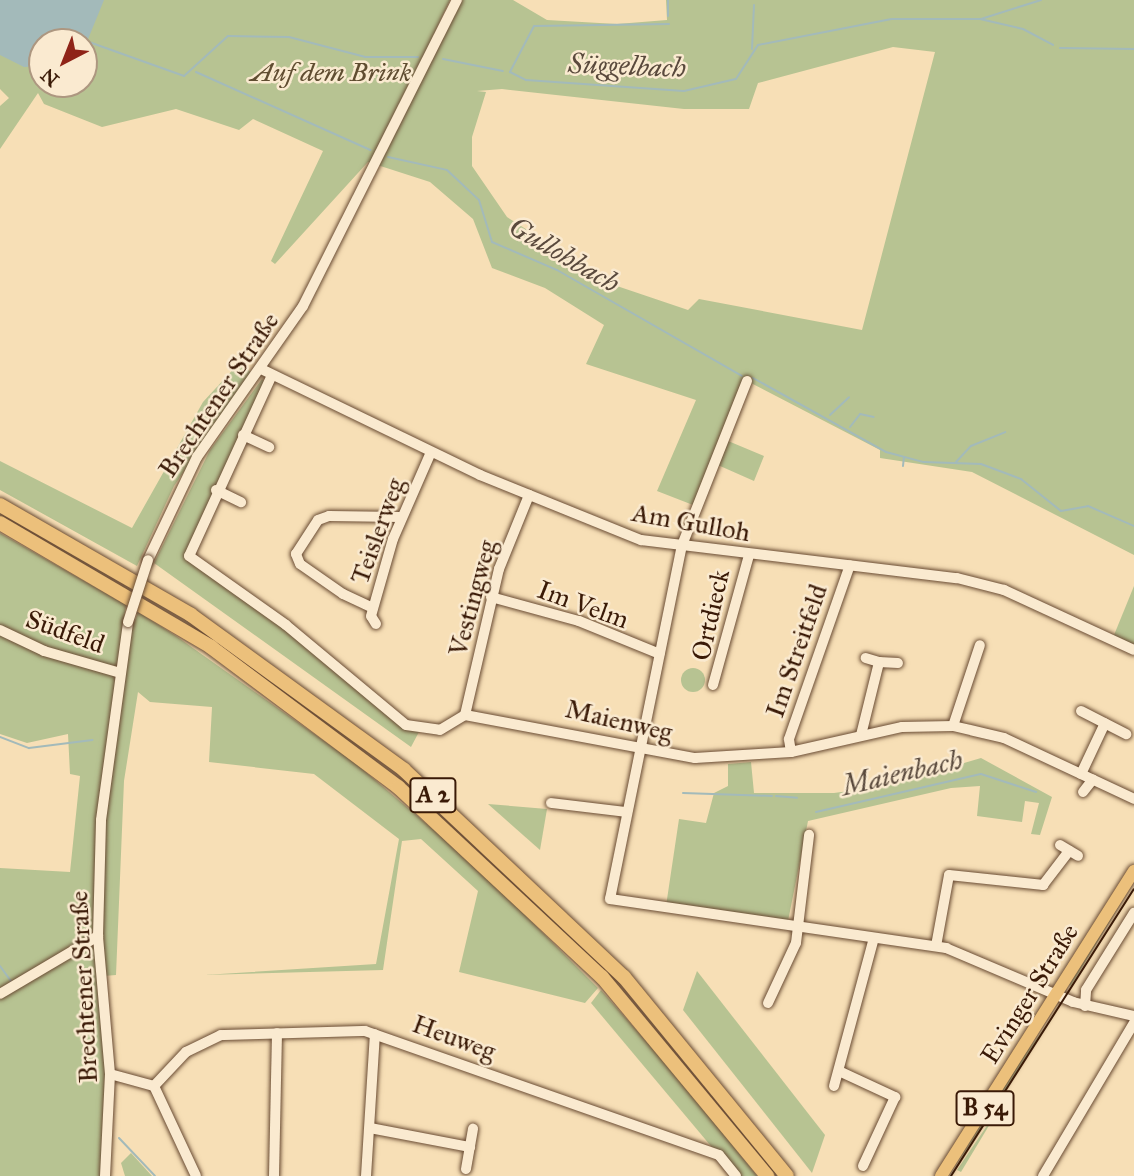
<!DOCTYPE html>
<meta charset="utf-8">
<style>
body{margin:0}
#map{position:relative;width:1134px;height:1176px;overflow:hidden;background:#f7dfb6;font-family:"IM FELL Great Primer",serif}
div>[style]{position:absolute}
.green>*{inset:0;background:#b7c392}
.round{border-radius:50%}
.water>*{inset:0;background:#a3baba}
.stream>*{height:2px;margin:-1px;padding:0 1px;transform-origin:1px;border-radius:1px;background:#a3baba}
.roads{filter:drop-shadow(0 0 2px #694b33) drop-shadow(0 0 2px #694b33)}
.minor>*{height:10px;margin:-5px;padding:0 5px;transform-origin:5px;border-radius:5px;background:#faead0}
.major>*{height:12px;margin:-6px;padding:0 6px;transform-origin:6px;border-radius:6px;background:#ecc07b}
.highway>*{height:14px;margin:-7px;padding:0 7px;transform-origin:7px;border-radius:7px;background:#ecc07b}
.tram>*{height:2px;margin:-1px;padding:0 1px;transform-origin:1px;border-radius:1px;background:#3a1a07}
.bridges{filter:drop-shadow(0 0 2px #694b33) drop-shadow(0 0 2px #694b33)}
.minor-bridge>*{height:10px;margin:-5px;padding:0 5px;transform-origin:5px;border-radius:5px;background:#faead0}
span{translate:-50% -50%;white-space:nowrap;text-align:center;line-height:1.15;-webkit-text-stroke:5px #faead0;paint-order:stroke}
.shield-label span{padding:2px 5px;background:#faead0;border:2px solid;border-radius:5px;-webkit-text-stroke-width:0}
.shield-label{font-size:24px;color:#3a1a07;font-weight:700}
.park-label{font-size:26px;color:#604d31;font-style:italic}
.street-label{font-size:26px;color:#3a1a07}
.water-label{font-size:28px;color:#5a4a3d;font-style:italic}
.north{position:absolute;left:28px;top:28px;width:70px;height:70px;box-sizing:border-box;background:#faead0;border:2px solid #ad9780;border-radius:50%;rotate:222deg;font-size:19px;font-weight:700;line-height:28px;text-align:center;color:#3a1a07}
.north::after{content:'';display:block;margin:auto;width:24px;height:32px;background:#8f2418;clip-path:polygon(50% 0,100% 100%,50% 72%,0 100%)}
</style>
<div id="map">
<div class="green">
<div style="clip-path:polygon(evenodd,0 0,450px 0,427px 49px,433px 48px,457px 0,513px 0,547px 20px,617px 24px,667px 20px,666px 0,1134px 0,1134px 555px,972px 472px,880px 458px,880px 450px,747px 381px,721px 438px,764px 456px,754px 481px,711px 462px,693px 505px,657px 491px,696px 400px,586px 364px,604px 325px,545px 288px,492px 268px,473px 219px,430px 182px,368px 162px,275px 264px,271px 261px,323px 151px,253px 119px,239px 130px,176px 109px,102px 127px,44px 104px,38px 93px,0 149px,0 106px,9px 98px,0 89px,0 0,42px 42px,84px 42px,84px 84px,42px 84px,42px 42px,0 0,893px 47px,935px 52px,862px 330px,699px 299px,688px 310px,614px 285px,507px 217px,472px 166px,472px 137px,486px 92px,477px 91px,502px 89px,684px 109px,749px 109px,758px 83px,893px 47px)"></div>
<div style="clip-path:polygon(239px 363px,252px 373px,174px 486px,137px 566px,0 490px,0 461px,132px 528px,203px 402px)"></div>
<div style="clip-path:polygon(262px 379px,267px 385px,189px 556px,420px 730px,411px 747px,154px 563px,210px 450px)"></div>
<div style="clip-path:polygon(0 533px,126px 605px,117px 669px,138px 612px,176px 636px,355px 763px,476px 866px,598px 988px,585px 1003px,459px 972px,478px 891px,421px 839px,402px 841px,383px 970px,204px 975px,376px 964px,399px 839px,314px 774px,209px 762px,212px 707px,150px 702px,138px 692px,124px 781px,116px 975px,104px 976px,110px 1074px,104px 1176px,0 1176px,0 868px,70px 872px,80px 776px,70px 774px,68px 734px,27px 743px,0 734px,0 632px,45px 649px,0 626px)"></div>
<div style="clip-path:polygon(1134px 586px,1134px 650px,1112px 640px)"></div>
<div class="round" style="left:681px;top:668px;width:24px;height:24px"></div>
<div style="clip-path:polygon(981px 758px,1052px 797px,1040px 835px,1031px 834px,1039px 803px,1025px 801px,1022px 822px,977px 816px,980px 786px,951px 788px,808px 821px,788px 921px,666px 906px,679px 819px,706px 823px,714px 793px,728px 786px,728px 764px,751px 762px,754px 793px,834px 793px,856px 790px,861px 782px,893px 784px)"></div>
<div style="clip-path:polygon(488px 804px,547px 809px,540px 850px)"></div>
<div style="clip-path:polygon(1134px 881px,1071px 986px,1069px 985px)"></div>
<div style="clip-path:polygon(697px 971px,825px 1135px,812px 1173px,683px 1010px)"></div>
<div style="clip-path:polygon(601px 990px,682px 1082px,757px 1176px,736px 1176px,591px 1003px)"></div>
<div style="clip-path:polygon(1049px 1022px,992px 1112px,954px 1168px,1022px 1058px)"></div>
<div style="clip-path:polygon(1005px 1099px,961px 1172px,957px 1170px)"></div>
<div style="clip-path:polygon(131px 1153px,152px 1176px,125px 1176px,121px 1163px)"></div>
</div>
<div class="water">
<div style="clip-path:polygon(0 0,104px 0,84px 49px,84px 42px,42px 42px,42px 66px,24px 67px,0 55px)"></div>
</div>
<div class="stream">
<div style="left:668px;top:16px;width:16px;rotate:-90deg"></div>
<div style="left:981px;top:19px;width:63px;rotate:-17.6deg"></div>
<div style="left:669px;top:24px;width:135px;rotate:179.2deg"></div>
<div style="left:534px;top:26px;width:52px;rotate:117.6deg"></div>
<div style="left:510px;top:72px;width:18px;rotate:27deg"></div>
<div style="left:526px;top:80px;width:158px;rotate:4deg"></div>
<div style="left:684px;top:91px;width:53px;rotate:-13deg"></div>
<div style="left:736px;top:79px;width:40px;rotate:-57.1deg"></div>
<div style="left:758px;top:45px;width:136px;rotate:-11deg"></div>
<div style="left:892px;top:19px;width:88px"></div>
<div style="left:980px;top:19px;width:44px;rotate:13.1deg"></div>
<div style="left:1023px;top:29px;width:34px;rotate:28deg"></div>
<div style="left:89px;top:42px;width:101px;rotate:19.7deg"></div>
<div style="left:184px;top:76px;width:59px;rotate:-42.3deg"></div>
<div style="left:228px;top:36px;width:61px;rotate:0.9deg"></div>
<div style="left:289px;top:37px;width:79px;rotate:14.7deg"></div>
<div style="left:365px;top:57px;width:53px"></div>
<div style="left:1060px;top:48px;width:74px;rotate:0.8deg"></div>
<div style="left:752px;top:49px;width:44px;rotate:-87.4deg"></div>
<div style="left:443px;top:59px;width:61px;rotate:11.3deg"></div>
<div style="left:196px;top:72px;width:191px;rotate:24.1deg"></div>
<div style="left:388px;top:157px;width:60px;rotate:12.4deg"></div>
<div style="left:447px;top:170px;width:44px;rotate:43.2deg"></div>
<div style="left:479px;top:200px;width:44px;rotate:72.8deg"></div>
<div style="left:492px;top:242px;width:71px;rotate:23.3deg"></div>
<div style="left:557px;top:270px;width:213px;rotate:29.8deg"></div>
<div style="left:753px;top:378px;width:152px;rotate:29.1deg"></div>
<div style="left:886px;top:452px;width:39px;rotate:15deg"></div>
<div style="left:924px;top:462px;width:57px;rotate:2deg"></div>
<div style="left:981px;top:464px;width:43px;rotate:20.6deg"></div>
<div style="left:1021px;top:479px;width:51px;rotate:38.7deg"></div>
<div style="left:1061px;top:511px;width:27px;rotate:-10deg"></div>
<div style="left:1088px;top:506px;width:50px;rotate:23.5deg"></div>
<div style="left:830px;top:415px;width:26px;rotate:-43deg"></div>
<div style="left:850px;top:427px;width:16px;rotate:-52deg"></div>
<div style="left:860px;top:414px;width:14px;rotate:12deg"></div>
<div style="left:956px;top:462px;width:22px;rotate:-47deg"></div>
<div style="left:971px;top:446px;width:37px;rotate:-22deg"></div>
<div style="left:903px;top:466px;width:9px;rotate:-84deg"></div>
<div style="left:0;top:737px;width:31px;rotate:21deg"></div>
<div style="left:29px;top:748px;width:64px;rotate:-7.2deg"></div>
<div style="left:683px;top:793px;width:89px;rotate:1.9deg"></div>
<div style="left:776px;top:796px;width:21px;rotate:5deg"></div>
<div style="left:816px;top:812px;width:169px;rotate:-13deg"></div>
<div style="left:981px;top:774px;width:58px;rotate:18.1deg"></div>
<div style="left:0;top:966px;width:19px;rotate:54deg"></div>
<div style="left:119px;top:1138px;width:52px;rotate:46.5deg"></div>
</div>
<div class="roads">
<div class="minor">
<div style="left:261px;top:369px;width:243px;rotate:25.8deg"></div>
<div style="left:480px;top:475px;width:174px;rotate:22deg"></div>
<div style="left:641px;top:540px;width:318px;rotate:6.9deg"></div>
<div style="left:957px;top:578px;width:49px;rotate:14.3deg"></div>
<div style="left:1004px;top:590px;width:143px;rotate:24.8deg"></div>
<div style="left:272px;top:375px;width:199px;rotate:114.6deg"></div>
<div style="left:189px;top:556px;width:119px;rotate:35.4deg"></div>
<div style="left:286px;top:625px;width:156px;rotate:39.8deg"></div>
<div style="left:406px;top:725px;width:34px;rotate:8deg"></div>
<div style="left:440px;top:730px;width:29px;rotate:-31deg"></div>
<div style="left:465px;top:715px;width:234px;rotate:10.6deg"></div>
<div style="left:695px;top:758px;width:96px;rotate:-3.6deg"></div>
<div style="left:791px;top:752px;width:114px;rotate:-12.7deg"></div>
<div style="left:902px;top:727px;width:51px;rotate:-1.1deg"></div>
<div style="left:953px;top:726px;width:52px;rotate:13.2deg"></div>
<div style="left:1004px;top:738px;width:144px;rotate:25.1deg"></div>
<div style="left:747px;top:381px;width:176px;rotate:111.6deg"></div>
<div style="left:682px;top:545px;width:361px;rotate:101.5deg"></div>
<div style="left:610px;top:899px;width:340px;rotate:8.3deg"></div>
<div style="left:946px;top:948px;width:138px;rotate:23deg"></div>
<div style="left:1073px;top:1002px;width:63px;rotate:12.9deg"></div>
<div style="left:243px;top:435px;width:29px;rotate:25deg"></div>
<div style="left:216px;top:490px;width:28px;rotate:26deg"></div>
<div style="left:148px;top:560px;width:114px;rotate:-64.6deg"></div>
<div style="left:197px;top:457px;width:184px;rotate:-54.9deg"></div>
<div style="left:303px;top:306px;width:343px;rotate:-63.3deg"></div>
<div style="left:491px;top:597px;width:91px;rotate:15.3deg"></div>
<div style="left:579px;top:621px;width:87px;rotate:22.2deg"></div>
<div style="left:373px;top:608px;width:33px;rotate:-155deg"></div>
<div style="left:343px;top:594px;width:52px;rotate:-145.1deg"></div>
<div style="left:300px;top:564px;width:11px;rotate:-112deg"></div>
<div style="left:296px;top:554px;width:40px;rotate:-57.1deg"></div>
<div style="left:318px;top:520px;width:12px;rotate:-20deg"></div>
<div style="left:329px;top:516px;width:71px;rotate:0.8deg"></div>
<div style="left:376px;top:624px;width:9px;rotate:-122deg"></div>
<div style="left:371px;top:616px;width:80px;rotate:-74.1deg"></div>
<div style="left:393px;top:539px;width:95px;rotate:-66.4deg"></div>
<div style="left:0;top:630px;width:49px;rotate:25.5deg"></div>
<div style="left:44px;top:651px;width:76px;rotate:16deg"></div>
<div style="left:879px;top:662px;width:19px;rotate:3deg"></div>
<div style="left:713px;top:685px;width:135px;rotate:-74.5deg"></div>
<div style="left:1081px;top:711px;width:51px;rotate:27.1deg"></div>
<div style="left:465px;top:715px;width:150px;rotate:-76.9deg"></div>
<div style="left:499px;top:569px;width:80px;rotate:-67.9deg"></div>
<div style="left:953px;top:726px;width:85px;rotate:-71.6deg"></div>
<div style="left:861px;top:735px;width:75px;rotate:-76.1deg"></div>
<div style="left:879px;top:662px;width:14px;rotate:-163deg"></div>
<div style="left:791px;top:752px;width:13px;rotate:-99deg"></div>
<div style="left:789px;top:739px;width:184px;rotate:-70.7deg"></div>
<div style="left:1081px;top:774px;width:56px;rotate:-64.8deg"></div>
<div style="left:1083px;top:792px;width:16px;rotate:-52deg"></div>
<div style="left:551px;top:803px;width:76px;rotate:6.8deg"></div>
<div style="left:1060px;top:845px;width:21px;rotate:31deg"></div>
<div style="left:936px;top:946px;width:72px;rotate:-79.6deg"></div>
<div style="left:949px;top:875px;width:95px;rotate:6.1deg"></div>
<div style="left:1043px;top:885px;width:43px;rotate:-52.6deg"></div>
<div style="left:0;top:994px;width:114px;rotate:-30.6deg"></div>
<div style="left:768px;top:1003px;width:66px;rotate:-65deg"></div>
<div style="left:796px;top:943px;width:109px;rotate:-83.1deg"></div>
<div style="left:1085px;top:1006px;width:16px;rotate:-86deg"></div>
<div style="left:1086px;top:990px;width:91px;rotate:-58.1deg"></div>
<div style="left:841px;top:1072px;width:60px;rotate:24.8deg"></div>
<div style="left:895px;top:1097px;width:76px;rotate:114.9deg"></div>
<div style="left:110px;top:1074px;width:46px;rotate:15.3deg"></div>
<div style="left:154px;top:1086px;width:99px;rotate:65deg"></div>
<div style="left:154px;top:1086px;width:47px;rotate:-46.7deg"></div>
<div style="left:186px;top:1052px;width:39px;rotate:-26deg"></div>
<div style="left:221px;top:1035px;width:144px;rotate:-1.6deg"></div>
<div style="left:365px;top:1031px;width:375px;rotate:19.3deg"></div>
<div style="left:719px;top:1155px;width:27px;rotate:51deg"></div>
<div style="left:834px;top:1086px;width:153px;rotate:-74.9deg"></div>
<div style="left:370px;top:1128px;width:102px;rotate:10.8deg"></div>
<div style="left:466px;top:1169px;width:41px;rotate:-80.1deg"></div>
<div style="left:105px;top:1176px;width:102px;rotate:-87.2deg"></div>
<div style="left:110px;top:1074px;width:139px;rotate:-95deg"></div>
<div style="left:98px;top:936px;width:116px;rotate:-88.5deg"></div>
<div style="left:101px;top:820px;width:200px;rotate:-82.2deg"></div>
<div style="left:274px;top:1176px;width:143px;rotate:-88.8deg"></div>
<div style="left:366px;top:1176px;width:142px;rotate:-86.4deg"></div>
<div style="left:1043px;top:1176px;width:178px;rotate:-59.3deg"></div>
</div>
<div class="major">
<div style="left:941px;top:1176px;width:361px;rotate:-57.7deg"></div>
</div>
<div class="highway">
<div style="left:0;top:505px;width:220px;rotate:29.9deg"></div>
<div style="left:191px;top:615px;width:263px;rotate:36deg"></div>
<div style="left:404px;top:770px;width:302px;rotate:43.3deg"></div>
<div style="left:624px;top:977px;width:257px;rotate:50.7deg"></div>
<div style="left:0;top:523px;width:245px;rotate:30.4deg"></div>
<div style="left:211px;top:647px;width:234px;rotate:36.8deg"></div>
<div style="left:398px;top:787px;width:279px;rotate:43deg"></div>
<div style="left:602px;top:977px;width:259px;rotate:50.3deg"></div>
</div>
</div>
<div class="tram">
<div style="left:951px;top:1176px;width:340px;rotate:-57.5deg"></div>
</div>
<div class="bridges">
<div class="minor-bridge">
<div style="left:128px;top:622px;width:65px;rotate:-72.1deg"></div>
</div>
</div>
<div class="shield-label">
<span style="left:433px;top:795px">A 2</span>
<span style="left:985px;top:1108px">B 54</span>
</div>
<div class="park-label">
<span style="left:331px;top:73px">Auf dem Brink</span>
</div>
<div class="street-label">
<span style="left:219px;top:395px;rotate:-56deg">Brechtener Straße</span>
<span style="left:691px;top:523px;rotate:10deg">Am Gulloh</span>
<span style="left:378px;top:531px;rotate:-70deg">Teislerweg</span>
<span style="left:473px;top:598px;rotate:-75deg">Vestingweg</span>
<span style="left:583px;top:605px;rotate:20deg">Im Velm</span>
<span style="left:711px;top:615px;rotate:-77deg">Ortdieck</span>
<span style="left:65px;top:632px;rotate:20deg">Südfeld</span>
<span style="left:797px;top:651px;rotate:-71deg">Im Streitfeld</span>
<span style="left:619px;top:721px;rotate:13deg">Maienweg</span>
<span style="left:84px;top:987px;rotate:-93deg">Brechtener Straße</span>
<span style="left:1030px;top:994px;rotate:-58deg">Evinger Straße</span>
<span style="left:454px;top:1038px;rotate:20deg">Heuweg</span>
</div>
<div class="water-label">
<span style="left:627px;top:66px;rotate:2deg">Süggelbach</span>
<span style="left:564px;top:255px;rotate:30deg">Gullohbach</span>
<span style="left:902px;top:773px;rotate:-13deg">Maienbach</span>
</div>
<div class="north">N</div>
</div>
